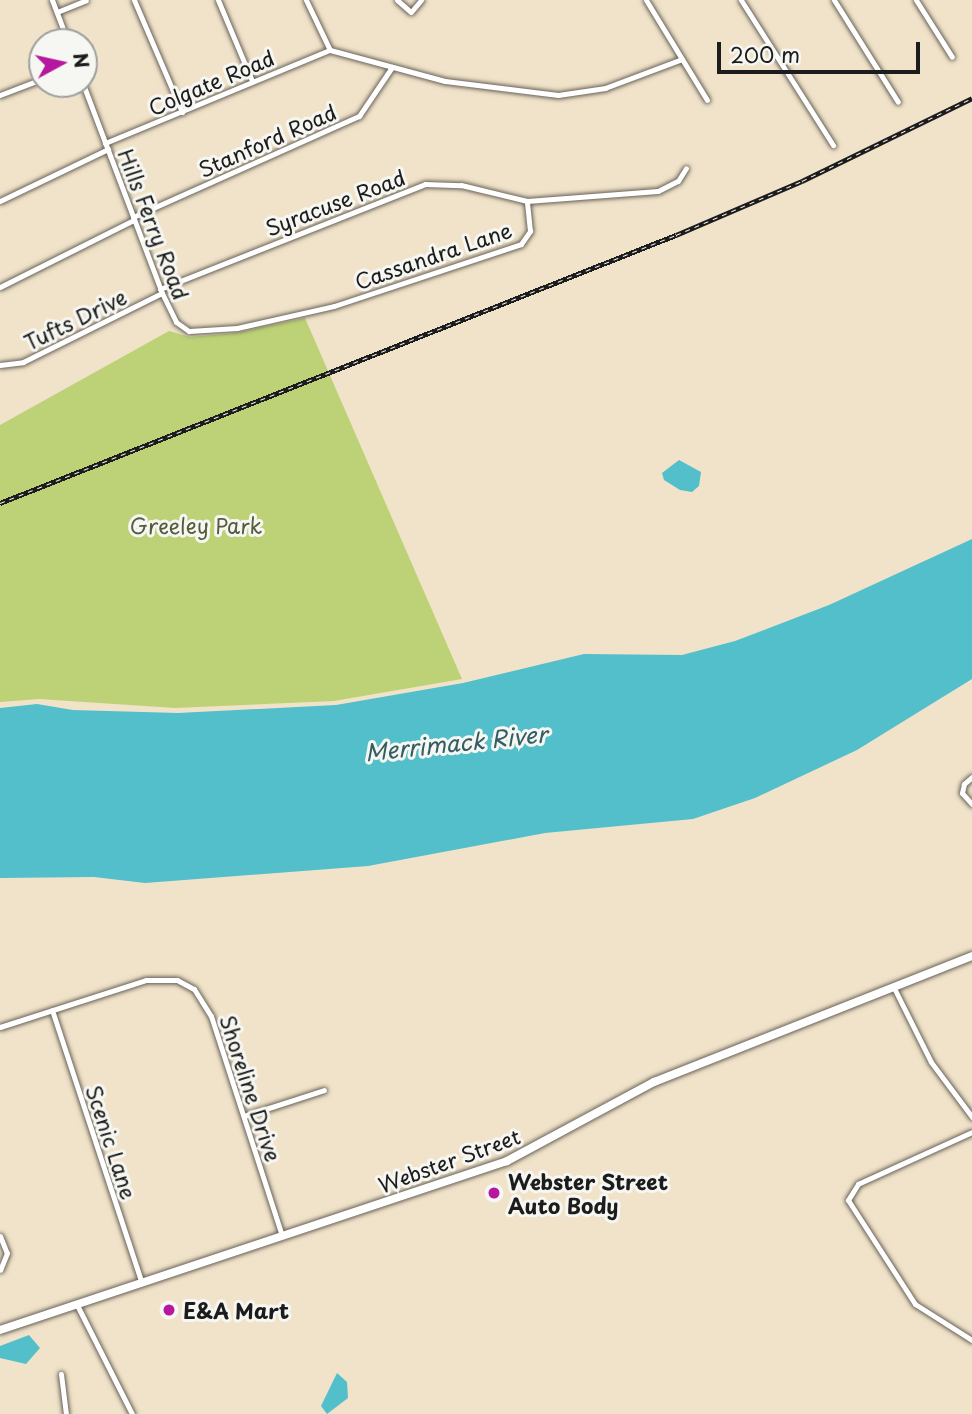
<!DOCTYPE html>
<style>
body{margin:0}
#map{position:relative;width:972px;height:1414px;overflow:hidden;background:#f1e3c9;font-family:"Playpen Sans",sans-serif}
div>[style]{position:absolute}
.green>*{inset:0;background:#bdd276}
.water>*{inset:0;background:#52bfcb}
.roads{filter:drop-shadow(0 0 2px #676259) drop-shadow(0 0 2px #676259)}
.minor>*{height:5px;margin:-2.5px;padding:0 2.5px;transform-origin:2.5px;border-radius:2.5px;background:#fff}
.secondary>*{height:8px;margin:-4px;padding:0 4px;transform-origin:4px;border-radius:4px;background:#fff}
.rail>*{height:4.5px;margin-top:-2.25px;transform-origin:0;background:repeating-linear-gradient(90deg,#f6f6f2 0 5px,#1c1c1c 0 10px);box-sizing:border-box;border-block:2px solid #1c1c1c}
.dots>*{width:19px;height:19px;translate:-50% -50%;box-sizing:border-box;border:4px solid #f6f6f2;border-radius:50%}
span{translate:-50% -50%;white-space:nowrap;text-align:center;line-height:1.15;-webkit-text-stroke:6px #f6f6f2;paint-order:stroke}
.street-label{font-size:21px;color:#1c1c1c}
.park-label{font-size:21px;color:#545c3c}
.poi-label{font-size:21px;color:#1c1c1c;font-weight:700}
.left{translate:0 -50%;text-align:left}
.water-label{font-size:23px;color:#325d62;font-style:italic}
.north{position:absolute;left:28px;top:28px;width:70px;height:70px;box-sizing:border-box;background:#f6f6f2;border:2px solid #9f9f9c;border-radius:50%;rotate:82deg;font-size:19px;font-weight:700;line-height:28px;text-align:center;color:#1c1c1c}
.north::after{content:'';display:block;margin:auto;width:24px;height:32px;background:#b5179e;clip-path:polygon(50% 0,100% 100%,50% 72%,0 100%)}
.scale{position:absolute;left:717px;top:42px;width:203px;height:32px;box-sizing:border-box;border:4px solid #1c1c1c;border-top:0;padding-left:9px;font-size:21px;line-height:24px;white-space:nowrap;color:#1c1c1c;-webkit-text-stroke:5px #f6f6f2;paint-order:stroke}
</style>
<div id="map">
<div class="green">
<div style="clip-path:polygon(305px 318px,462px 679px,334px 701px,175px 708px,39px 699px,0 702px,0 425px,169px 331px,190px 337px,236px 333px)"></div>
</div>
<div class="water">
<div style="clip-path:polygon(679px 460px,701px 472px,699px 486px,692px 492px,680px 490px,664px 480px,662px 473px)"></div>
<div style="clip-path:polygon(972px 539px,972px 679px,857px 750px,755px 798px,693px 819px,545px 833px,368px 866px,145px 883px,94px 877px,0 878px,0 708px,37px 704px,73px 710px,178px 713px,336px 705px,463px 683px,584px 654px,682px 655px,735px 641px,829px 605px)"></div>
<div style="clip-path:polygon(29px 1335px,40px 1348px,26px 1364px,0 1358px,0 1346px)"></div>
<div style="clip-path:polygon(337px 1373px,347px 1382px,348px 1398px,327px 1414px,321px 1406px)"></div>
</div>
<div class="roads">
<div class="minor">
<div style="left:52px;top:0;width:45px;rotate:69.1deg"></div>
<div style="left:134px;top:0;width:122px;rotate:66.8deg"></div>
<div style="left:218px;top:0;width:88px;rotate:67.2deg"></div>
<div style="left:306px;top:0;width:55px;rotate:64.4deg"></div>
<div style="left:397px;top:0;width:18px;rotate:41deg"></div>
<div style="left:411px;top:12px;width:16px;rotate:-50deg"></div>
<div style="left:646px;top:0;width:117px;rotate:58.6deg"></div>
<div style="left:741px;top:0;width:172px;rotate:57.6deg"></div>
<div style="left:834px;top:0;width:120px;rotate:57.9deg"></div>
<div style="left:916px;top:0;width:67px;rotate:57.7deg"></div>
<div style="left:57px;top:12px;width:31px;rotate:-22deg"></div>
<div style="left:330px;top:50px;width:119px;rotate:15.1deg"></div>
<div style="left:445px;top:81px;width:114px;rotate:7.1deg"></div>
<div style="left:558px;top:95px;width:48px;rotate:-8.5deg"></div>
<div style="left:605px;top:88px;width:82px;rotate:-20.6deg"></div>
<div style="left:83px;top:84px;width:223px;rotate:69.3deg"></div>
<div style="left:162px;top:293px;width:32px;rotate:64deg"></div>
<div style="left:176px;top:322px;width:16px;rotate:35deg"></div>
<div style="left:189px;top:331px;width:48px;rotate:-3.6deg"></div>
<div style="left:237px;top:328px;width:99px;rotate:-12.8deg"></div>
<div style="left:334px;top:306px;width:197px;rotate:-18.3deg"></div>
<div style="left:521px;top:244px;width:16px;rotate:-55deg"></div>
<div style="left:530px;top:231px;width:30px;rotate:-96deg"></div>
<div style="left:0;top:95px;width:45px;rotate:-20.9deg"></div>
<div style="left:105px;top:143px;width:243px;rotate:-22.5deg"></div>
<div style="left:0;top:201px;width:120px;rotate:-25.7deg"></div>
<div style="left:133px;top:217px;width:248px;rotate:-24.1deg"></div>
<div style="left:359px;top:116px;width:59px;rotate:-56deg"></div>
<div style="left:0;top:287px;width:150px;rotate:-26.6deg"></div>
<div style="left:160px;top:289px;width:285px;rotate:-21.6deg"></div>
<div style="left:425px;top:184px;width:36px;rotate:2deg"></div>
<div style="left:461px;top:185px;width:68px;rotate:13.6deg"></div>
<div style="left:527px;top:201px;width:131px;rotate:-4.4deg"></div>
<div style="left:658px;top:191px;width:22px;rotate:-27deg"></div>
<div style="left:678px;top:181px;width:15px;rotate:-58deg"></div>
<div style="left:0;top:365px;width:23px;rotate:-7deg"></div>
<div style="left:23px;top:362px;width:155px;rotate:-26.4deg"></div>
<div style="left:972px;top:777px;width:11px;rotate:139deg"></div>
<div style="left:964px;top:784px;width:9px;rotate:103deg"></div>
<div style="left:962px;top:793px;width:15px;rotate:48deg"></div>
<div style="left:895px;top:990px;width:80px;rotate:63.4deg"></div>
<div style="left:931px;top:1062px;width:69px;rotate:53.3deg"></div>
<div style="left:52px;top:1010px;width:287px;rotate:71.8deg"></div>
<div style="left:0;top:1027px;width:153px;rotate:-17.8deg"></div>
<div style="left:146px;top:980px;width:31px"></div>
<div style="left:177px;top:980px;width:19px;rotate:28deg"></div>
<div style="left:194px;top:989px;width:32px;rotate:58deg"></div>
<div style="left:211px;top:1016px;width:231px;rotate:72.1deg"></div>
<div style="left:244px;top:1116px;width:84px;rotate:-18deg"></div>
<div style="left:972px;top:1132px;width:125px;rotate:155.5deg"></div>
<div style="left:858px;top:1184px;width:19px;rotate:122deg"></div>
<div style="left:848px;top:1200px;width:124px;rotate:57.2deg"></div>
<div style="left:915px;top:1304px;width:67px;rotate:32.3deg"></div>
<div style="left:0;top:1236px;width:18px;rotate:68deg"></div>
<div style="left:7px;top:1253px;width:18px;rotate:112deg"></div>
<div style="left:77px;top:1305px;width:122px;rotate:63.2deg"></div>
<div style="left:61px;top:1374px;width:40px;rotate:82.9deg"></div>
</div>
<div class="secondary">
<div style="left:0;top:1330px;width:534px;rotate:-18.43deg"></div>
<div style="left:507px;top:1161px;width:167px;rotate:-28.3deg"></div>
<div style="left:654px;top:1082px;width:342px;rotate:-21.6deg"></div>
</div>
</div>
<div class="rail">
<div style="left:0;top:503px;width:727px;rotate:-21.63deg"></div>
<div style="left:676px;top:235px;width:137px;rotate:-23.2deg"></div>
<div style="left:802px;top:181px;width:189px;rotate:-26deg"></div>
</div>
<div class="dots">
<div style="left:494px;top:1193px;background:#b5179e"></div>
<div style="left:169px;top:1310px;background:#b5179e"></div>
</div>
<div class="street-label">
<span style="left:211px;top:82px;rotate:-23deg">Colgate Road</span>
<span style="left:267px;top:140px;rotate:-24deg">Stanford Road</span>
<span style="left:335px;top:202px;rotate:-21deg">Syracuse Road</span>
<span style="left:154px;top:224px;rotate:69deg">Hills Ferry Road</span>
<span style="left:433px;top:255px;rotate:-19deg">Cassandra Lane</span>
<span style="left:75px;top:319px;rotate:-26deg">Tufts Drive</span>
<span style="left:251px;top:1088px;rotate:72deg">Shoreline Drive</span>
<span style="left:112px;top:1142px;rotate:72deg">Scenic Lane</span>
<span style="left:449px;top:1160px;rotate:-20deg">Webster Street</span>
</div>
<div class="park-label">
<span style="left:196px;top:525px">Greeley Park</span>
</div>
<div class="poi-label">
<span class="left" style="left:508px;top:1193px">Webster Street<br>Auto Body</span>
<span class="left" style="left:183px;top:1310px">E&amp;A Mart</span>
</div>
<div class="water-label">
<span style="left:456px;top:743px;rotate:-6deg">Merrimack River</span>
</div>
<div class="north">N</div>
<div class="scale">200 m</div>
</div>
